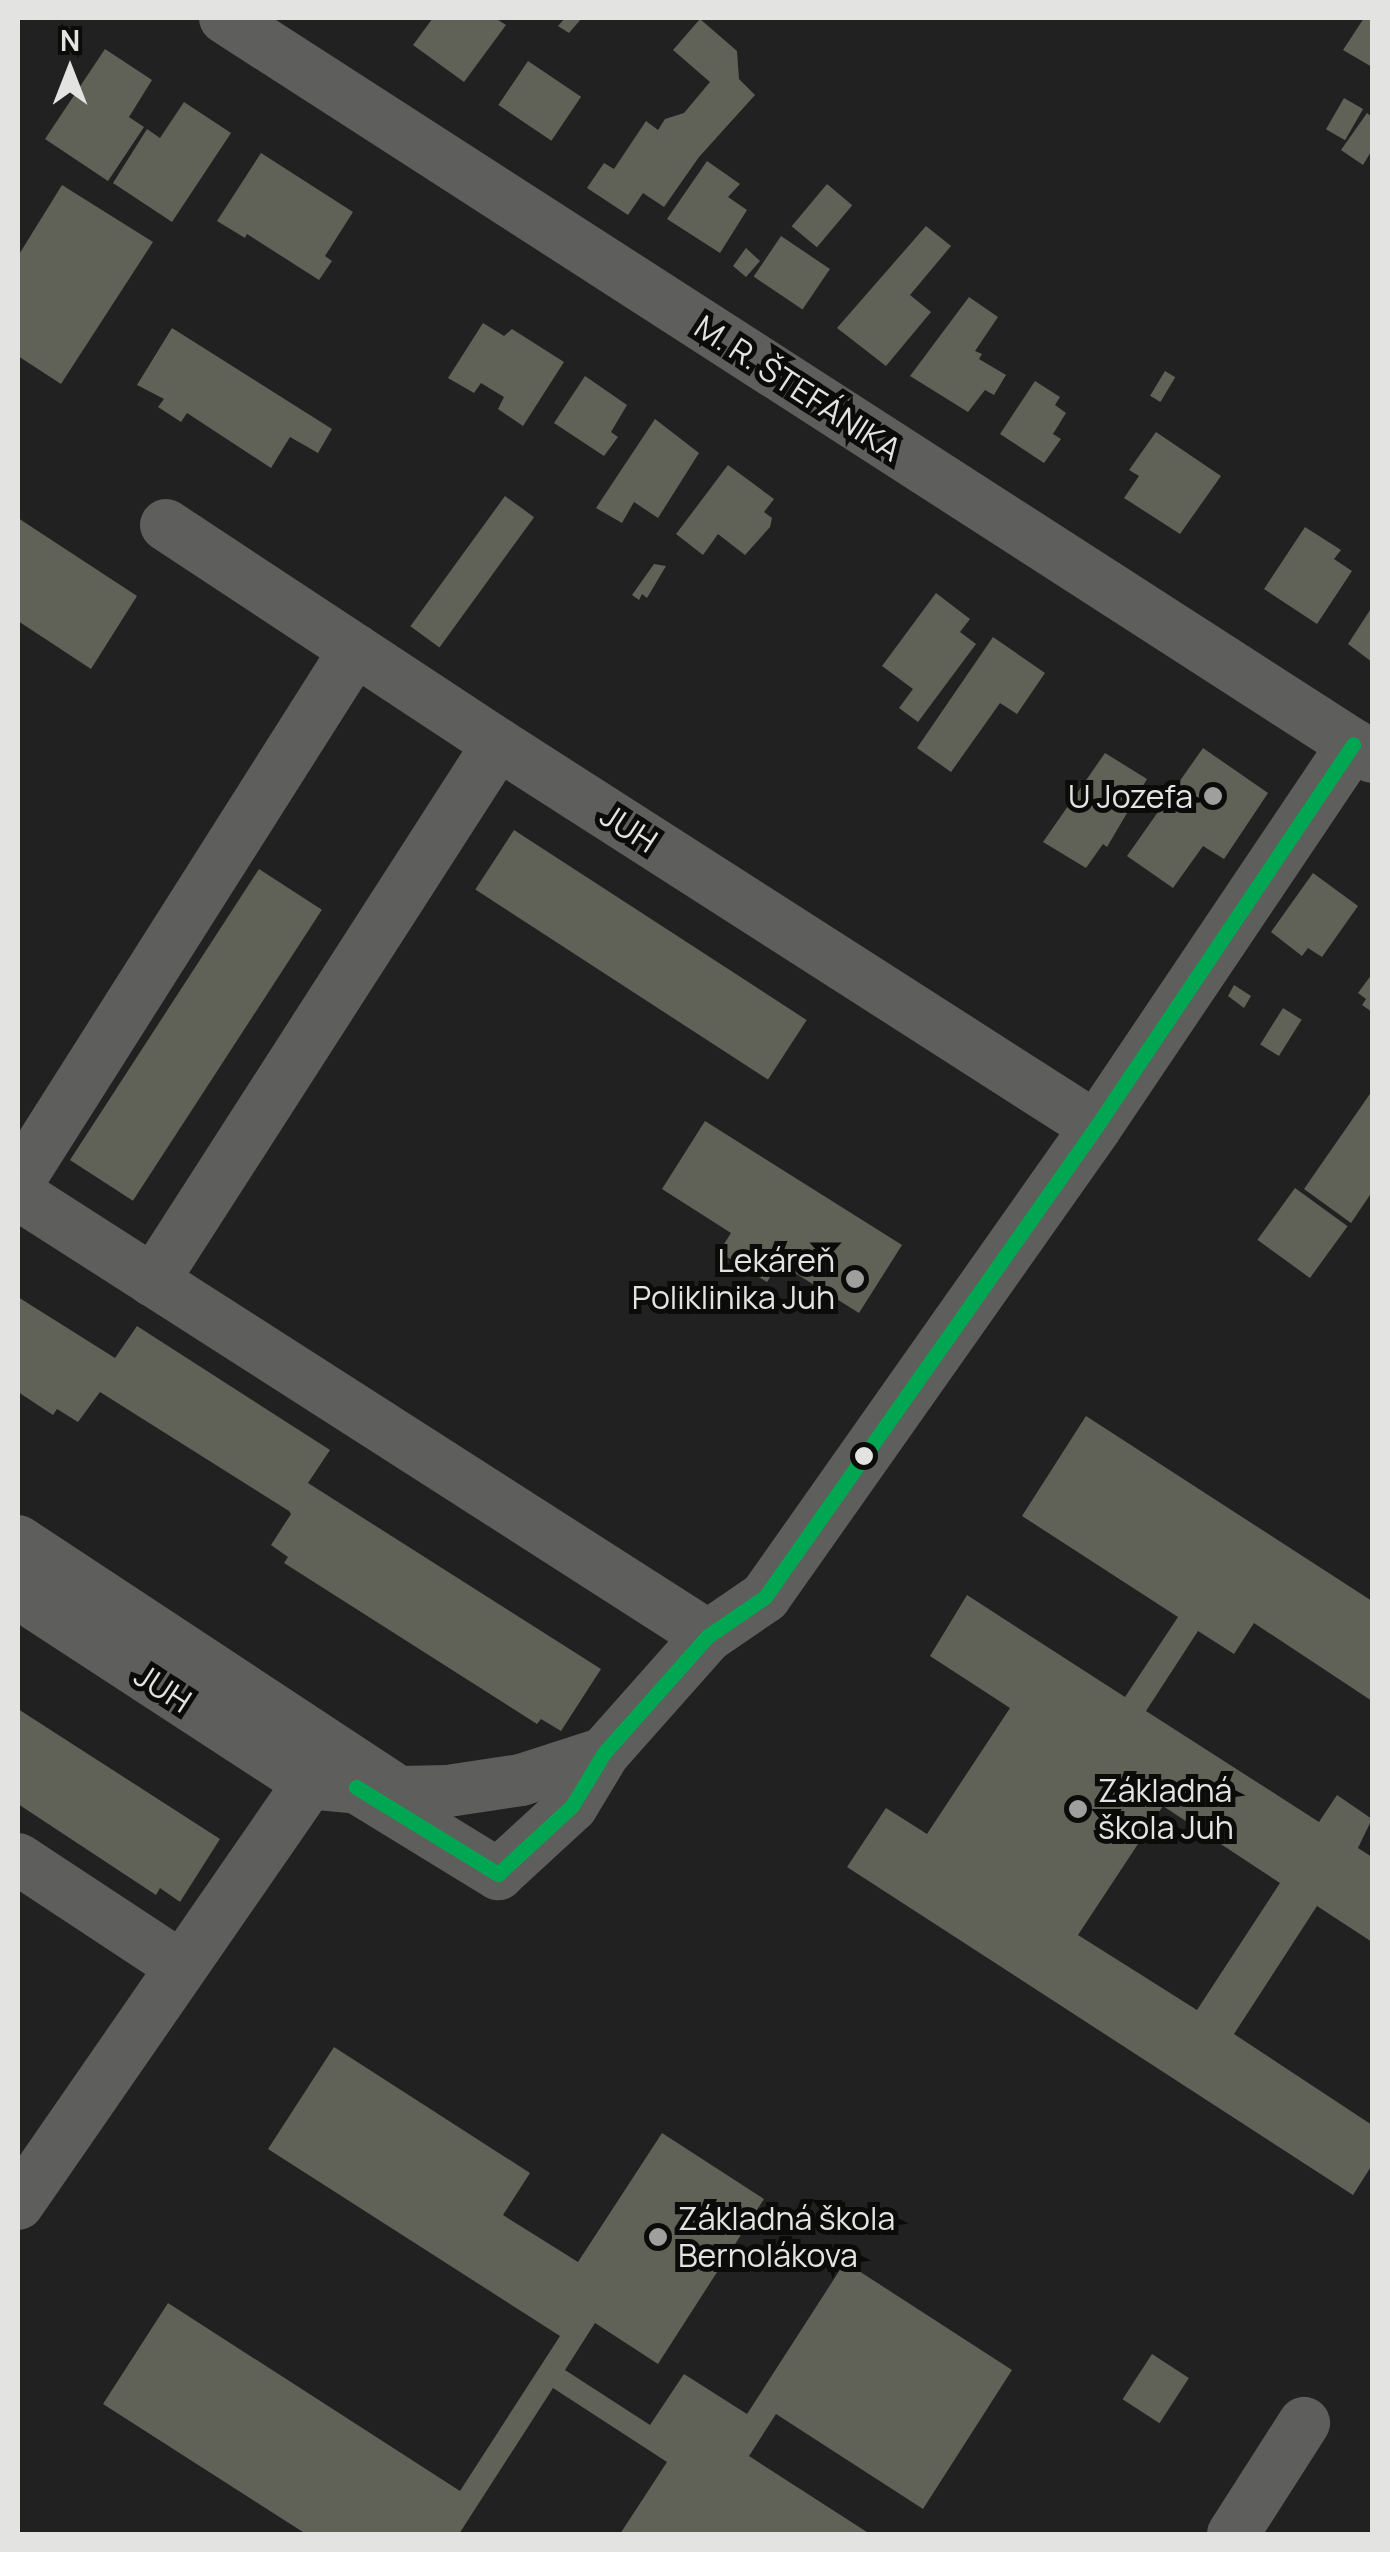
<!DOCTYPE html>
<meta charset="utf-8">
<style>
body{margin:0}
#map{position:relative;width:1390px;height:2552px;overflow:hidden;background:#212121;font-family:Manrope,sans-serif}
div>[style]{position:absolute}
.building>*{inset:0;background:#606157;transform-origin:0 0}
.minor>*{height:52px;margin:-26px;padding:0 26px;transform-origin:26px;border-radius:26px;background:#5e5e5d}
.bus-1>*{height:15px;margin:-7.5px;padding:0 7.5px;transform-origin:7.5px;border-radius:7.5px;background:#00a651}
.dots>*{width:28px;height:28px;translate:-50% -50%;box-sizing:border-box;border:5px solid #0b0b0a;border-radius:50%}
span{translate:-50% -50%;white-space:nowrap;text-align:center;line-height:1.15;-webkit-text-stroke:10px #0b0b0a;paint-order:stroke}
.street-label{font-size:32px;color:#e3e3e2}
.poi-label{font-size:32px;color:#e3e3e2}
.right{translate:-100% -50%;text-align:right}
.left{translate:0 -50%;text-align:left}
.frame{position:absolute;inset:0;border:20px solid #e3e3e2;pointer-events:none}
.north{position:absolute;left:20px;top:20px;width:100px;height:100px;-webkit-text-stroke:8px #0b0b0a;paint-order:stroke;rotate:0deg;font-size:28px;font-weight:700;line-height:40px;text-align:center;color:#e3e3e2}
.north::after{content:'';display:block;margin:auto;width:35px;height:45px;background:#e3e3e2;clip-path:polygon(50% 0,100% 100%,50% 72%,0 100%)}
</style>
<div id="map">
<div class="building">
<div style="clip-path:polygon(433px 18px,495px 18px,506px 25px,464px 82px,413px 45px)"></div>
<div style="clip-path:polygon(565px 18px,582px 18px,569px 33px,558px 26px)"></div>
<div style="clip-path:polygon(1364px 18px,1372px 18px,1372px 67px,1343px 50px)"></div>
<div style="clip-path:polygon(700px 19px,737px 51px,739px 79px,755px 95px,699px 157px,664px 207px,643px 193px,628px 215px,587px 188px,604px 163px,614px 169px,646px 121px,658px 130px,665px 119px,684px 113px,710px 82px,673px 50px)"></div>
<div style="clip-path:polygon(105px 49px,152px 80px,129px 117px,144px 127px,108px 181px,45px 139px)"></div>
<div style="left:528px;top:61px;width:64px;height:53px;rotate:34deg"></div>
<div style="left:1344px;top:98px;width:22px;height:36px;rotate:30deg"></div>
<div style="clip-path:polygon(184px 102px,231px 133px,172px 222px,113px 183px,147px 129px,160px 138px)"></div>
<div style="clip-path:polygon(1367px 113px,1372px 117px,1372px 150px,1363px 165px,1341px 150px)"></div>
<div style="clip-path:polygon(261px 153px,353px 212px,325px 256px,332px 261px,319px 280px,247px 234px,245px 238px,217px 221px)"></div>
<div style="clip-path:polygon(707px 161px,740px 184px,728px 197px,747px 210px,720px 253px,667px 219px)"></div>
<div style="left:827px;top:184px;width:33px;height:55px;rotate:40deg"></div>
<div style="clip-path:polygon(62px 185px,153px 242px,61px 384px,18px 356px,18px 256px)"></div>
<div style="clip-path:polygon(926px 226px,951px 246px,910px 295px,931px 312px,886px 366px,837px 328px)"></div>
<div style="left:781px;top:236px;width:59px;height:49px;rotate:34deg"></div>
<div style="clip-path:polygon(746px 248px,760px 261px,746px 277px,733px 266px)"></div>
<div style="clip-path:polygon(969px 297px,998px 317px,975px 351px,982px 354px,979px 359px,1006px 375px,994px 395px,985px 390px,968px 412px,910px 376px)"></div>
<div style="clip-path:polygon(483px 323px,504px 336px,512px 329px,564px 362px,523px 426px,498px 409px,504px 397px,481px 383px,474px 393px,448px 378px)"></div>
<div style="clip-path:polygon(172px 328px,332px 429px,318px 453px,290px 437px,271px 468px,187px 413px,181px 422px,158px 407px,164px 399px,137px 385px)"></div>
<div style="left:1165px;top:371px;width:12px;height:29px;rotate:31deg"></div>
<div style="clip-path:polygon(585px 376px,627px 405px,611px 432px,618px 437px,604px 456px,554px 423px)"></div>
<div style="clip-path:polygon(1035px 381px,1060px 397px,1055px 405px,1066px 413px,1053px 434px,1061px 439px,1044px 463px,1000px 434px)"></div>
<div style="clip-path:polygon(655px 419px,699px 453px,658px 518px,634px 502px,622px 523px,596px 508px)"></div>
<div style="clip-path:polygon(1156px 432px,1221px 476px,1180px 534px,1124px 498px,1139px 476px,1129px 470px)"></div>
<div style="clip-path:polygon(728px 465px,774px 499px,764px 512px,772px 518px,770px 527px,745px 555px,718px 534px,703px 555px,676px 534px)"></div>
<div style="left:505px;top:496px;width:36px;height:161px;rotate:36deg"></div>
<div style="clip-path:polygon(18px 518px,137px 596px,91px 669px,18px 621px)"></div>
<div style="clip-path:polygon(1305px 527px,1341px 550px,1334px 559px,1352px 571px,1317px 624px,1264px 589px)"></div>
<div style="clip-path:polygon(654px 564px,666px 566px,647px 598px,642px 594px,639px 600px,632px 595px)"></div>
<div style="clip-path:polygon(936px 593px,970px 619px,960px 632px,976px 644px,918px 722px,899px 708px,913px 689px,882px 666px)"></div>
<div style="clip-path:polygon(1372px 607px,1372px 662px,1348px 644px)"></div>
<div style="clip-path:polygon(993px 637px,1045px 673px,1017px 714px,1000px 703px,951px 772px,917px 748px)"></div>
<div style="clip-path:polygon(1203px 748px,1268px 793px,1224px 859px,1203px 846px,1173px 888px,1127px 856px)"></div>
<div style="clip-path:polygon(1105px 753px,1147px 779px,1107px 847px,1103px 844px,1086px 868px,1043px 842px)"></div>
<div style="left:514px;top:830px;width:349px;height:71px;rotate:33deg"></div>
<div style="left:259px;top:869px;width:75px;height:347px;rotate:33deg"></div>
<div style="clip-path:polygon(1313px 873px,1358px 906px,1322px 957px,1308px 948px,1302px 956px,1271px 932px)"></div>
<div style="clip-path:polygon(1372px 974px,1372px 1012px,1362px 1005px,1366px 999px,1358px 993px)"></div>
<div style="clip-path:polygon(1234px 985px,1251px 996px,1244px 1008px,1228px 996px)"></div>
<div style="left:1283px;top:1008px;width:22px;height:43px;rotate:32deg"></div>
<div style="clip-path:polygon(1372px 1091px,1372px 1192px,1351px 1223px,1304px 1189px)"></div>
<div style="clip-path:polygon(705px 1121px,902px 1245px,859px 1313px,779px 1263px,767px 1282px,719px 1252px,731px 1233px,662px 1189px)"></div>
<div style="left:1295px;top:1188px;width:65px;height:64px;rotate:36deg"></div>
<div style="clip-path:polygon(18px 1297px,115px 1358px,137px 1326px,330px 1450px,308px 1483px,601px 1669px,561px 1731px,541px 1719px,537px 1724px,284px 1563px,288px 1557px,271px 1545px,291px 1514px,289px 1511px,100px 1392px,78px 1422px,57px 1409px,53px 1415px,18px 1392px)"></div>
<div style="clip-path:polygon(evenodd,1086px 1416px,1372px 1601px,1372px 1701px,1254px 1623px,1234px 1654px,1198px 1631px,1146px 1711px,1319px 1822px,1337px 1795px,1372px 1819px,1358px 1848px,1372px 1857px,1372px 1942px,1317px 1906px,1234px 2034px,1372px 2125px,1372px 2165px,1353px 2195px,847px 1867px,886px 1808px,927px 1834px,1010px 1708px,930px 1656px,967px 1595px,1125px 1697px,1178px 1617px,1022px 1516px,1086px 1416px,1163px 1806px,1280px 1883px,1197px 2010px,1078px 1935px,1163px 1806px)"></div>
<div style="clip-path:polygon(18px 1709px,220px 1839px,180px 1902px,160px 1888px,156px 1895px,18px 1804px)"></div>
<div style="clip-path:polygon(334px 2047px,530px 2173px,503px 2215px,578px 2262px,662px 2133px,764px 2199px,658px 2364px,595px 2323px,565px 2370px,650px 2425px,684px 2374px,747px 2414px,845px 2262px,1012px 2370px,923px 2509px,776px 2414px,749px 2456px,870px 2534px,620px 2534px,667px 2462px,553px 2388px,459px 2534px,306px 2534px,103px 2404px,168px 2303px,460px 2491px,560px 2336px,268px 2149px)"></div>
<div style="left:1152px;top:2354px;width:44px;height:54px;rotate:33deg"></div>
</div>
<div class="minor">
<div style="left:225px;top:18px;width:1364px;rotate:32.79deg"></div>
<div style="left:166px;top:525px;width:398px;rotate:33.4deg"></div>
<div style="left:498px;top:744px;width:710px;rotate:32.64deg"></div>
<div style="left:18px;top:1182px;width:630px;rotate:-57.65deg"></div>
<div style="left:18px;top:1194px;width:819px;rotate:32.64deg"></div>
<div style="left:153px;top:1281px;width:638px;rotate:-57.28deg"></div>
<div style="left:18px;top:1541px;width:445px;rotate:33.4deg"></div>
<div style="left:18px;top:1593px;width:348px;rotate:33.1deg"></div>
<div style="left:309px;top:1783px;width:91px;rotate:5.6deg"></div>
<div style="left:400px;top:1792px;width:48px;rotate:-1.2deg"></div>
<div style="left:448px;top:1791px;width:74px;rotate:-8.6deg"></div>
<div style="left:521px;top:1780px;width:87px;rotate:-18deg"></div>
<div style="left:356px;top:1787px;width:167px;rotate:31.5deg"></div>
<div style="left:498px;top:1874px;width:100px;rotate:-42.6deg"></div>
<div style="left:572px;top:1806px;width:62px;rotate:-58.9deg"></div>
<div style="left:604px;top:1753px;width:157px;rotate:-48.4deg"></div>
<div style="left:708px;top:1636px;width:69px;rotate:-34.4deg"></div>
<div style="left:765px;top:1597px;width:575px;rotate:-54.84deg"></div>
<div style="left:1096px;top:1127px;width:461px;rotate:-56.1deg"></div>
<div style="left:18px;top:1859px;width:194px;rotate:33.4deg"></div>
<div style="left:18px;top:2204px;width:512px;rotate:-55.35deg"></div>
<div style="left:1233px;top:2534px;width:132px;rotate:-57.4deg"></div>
</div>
<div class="bus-1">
<div style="left:356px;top:1787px;width:167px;rotate:31.5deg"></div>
<div style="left:498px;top:1874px;width:100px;rotate:-42.6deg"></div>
<div style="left:572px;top:1806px;width:62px;rotate:-58.9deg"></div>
<div style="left:604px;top:1753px;width:157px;rotate:-48.4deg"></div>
<div style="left:708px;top:1636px;width:69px;rotate:-34.4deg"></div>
<div style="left:765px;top:1597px;width:575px;rotate:-54.84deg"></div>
<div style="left:1096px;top:1127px;width:461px;rotate:-56.1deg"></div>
</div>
<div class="dots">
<div style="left:1213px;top:796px;background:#9f9f9e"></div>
<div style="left:855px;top:1279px;background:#9f9f9e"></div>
<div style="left:864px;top:1456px;background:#e3e3e2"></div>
<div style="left:1078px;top:1809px;background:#9f9f9e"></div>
<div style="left:658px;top:2237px;background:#9f9f9e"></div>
</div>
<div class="street-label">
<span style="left:798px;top:388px;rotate:33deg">M. R. ŠTEFÁNIKA</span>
<span style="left:629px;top:828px;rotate:33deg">JUH</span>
<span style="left:163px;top:1688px;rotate:33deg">JUH</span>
</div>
<div class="poi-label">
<span class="right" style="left:1193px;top:796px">U Jozefa</span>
<span class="right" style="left:835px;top:1279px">Lekáreň<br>Poliklinika Juh</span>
<span class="left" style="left:1098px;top:1809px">Základná<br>škola Juh</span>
<span class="left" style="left:678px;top:2237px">Základná škola<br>Bernolákova</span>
</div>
<div class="frame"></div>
<div class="north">N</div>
</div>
